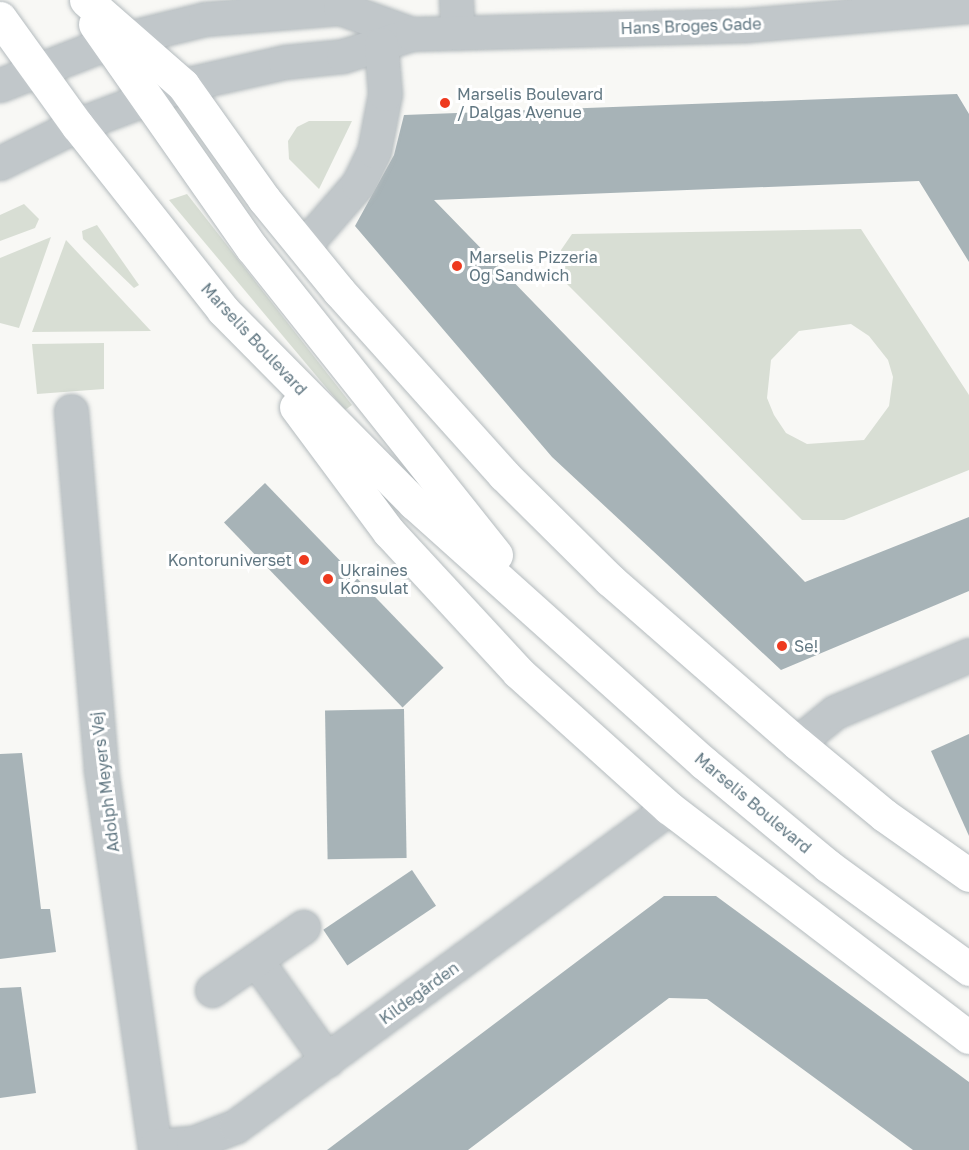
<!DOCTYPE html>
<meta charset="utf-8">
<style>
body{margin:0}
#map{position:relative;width:969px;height:1150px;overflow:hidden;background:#f8f8f5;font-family:"Golos Text",sans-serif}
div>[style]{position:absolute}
.green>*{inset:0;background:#d8ded4}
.building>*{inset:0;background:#a7b3b7;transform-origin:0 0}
.roads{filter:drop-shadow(0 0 2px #b4bbbe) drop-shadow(0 0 2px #b4bbbe)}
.minor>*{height:33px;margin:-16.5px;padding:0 16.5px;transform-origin:16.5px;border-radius:16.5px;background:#c1c7ca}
.major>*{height:33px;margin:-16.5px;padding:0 16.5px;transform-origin:16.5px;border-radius:16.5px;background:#fff}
.dots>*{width:16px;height:16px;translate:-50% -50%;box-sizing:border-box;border:3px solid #fff;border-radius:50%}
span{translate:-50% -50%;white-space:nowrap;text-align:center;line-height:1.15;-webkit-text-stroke:6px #fff;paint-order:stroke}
.street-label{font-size:16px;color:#617782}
.poi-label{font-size:16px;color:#617782}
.left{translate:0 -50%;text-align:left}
.right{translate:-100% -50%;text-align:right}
</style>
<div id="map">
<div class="green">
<div style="clip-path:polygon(309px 121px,352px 121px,319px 189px,289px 159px,288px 141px,297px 127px)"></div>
<div style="clip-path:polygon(187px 194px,352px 405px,345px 410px,169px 200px)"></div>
<div style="clip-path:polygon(24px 204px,39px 219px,35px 228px,0 241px,0 215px)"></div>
<div style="clip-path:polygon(97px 225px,139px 285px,134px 288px,83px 239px,82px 231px)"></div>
<div style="clip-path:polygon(evenodd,861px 229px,969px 395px,969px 470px,844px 520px,802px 520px,565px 282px,561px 250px,572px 234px,861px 229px,851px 324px,869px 336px,888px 360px,893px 377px,889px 406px,864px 440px,807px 444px,786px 433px,774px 415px,767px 398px,771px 360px,799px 331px,851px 324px)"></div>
<div style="clip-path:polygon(51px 237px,19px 328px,0 323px,0 258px)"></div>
<div style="clip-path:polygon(66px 240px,151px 331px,32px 332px)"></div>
<div style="clip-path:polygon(104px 343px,104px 389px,37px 394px,32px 344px)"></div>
</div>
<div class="building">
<div style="clip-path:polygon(957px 94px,969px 114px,969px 262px,919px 181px,434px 200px,805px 582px,969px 517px,969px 591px,781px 670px,552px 457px,355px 226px,394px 155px,404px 115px)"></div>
<div style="left:265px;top:483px;width:257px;height:57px;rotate:46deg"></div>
<div style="left:404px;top:709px;width:149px;height:79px;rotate:89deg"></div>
<div style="clip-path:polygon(969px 734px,969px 836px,931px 751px)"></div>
<div style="clip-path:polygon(22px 753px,41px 909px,50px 909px,56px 952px,0 959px,0 754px)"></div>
<div style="left:412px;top:870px;width:43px;height:107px;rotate:56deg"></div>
<div style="clip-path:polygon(664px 896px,716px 896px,969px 1082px,969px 1150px,913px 1150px,707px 999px,669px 998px,468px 1150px,327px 1150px)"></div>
<div style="clip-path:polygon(21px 987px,36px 1093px,0 1098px,0 988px)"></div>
</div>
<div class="roads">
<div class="minor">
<div style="left:456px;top:0;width:33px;rotate:87deg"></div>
<div style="left:0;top:85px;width:115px;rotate:-21.4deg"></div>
<div style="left:107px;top:43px;width:101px;rotate:-13.8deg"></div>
<div style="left:205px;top:19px;width:135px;rotate:-4.7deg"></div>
<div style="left:340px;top:8px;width:77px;rotate:19.9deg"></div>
<div style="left:0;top:163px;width:86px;rotate:-26.3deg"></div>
<div style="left:77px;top:125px;width:113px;rotate:-20.7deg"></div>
<div style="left:183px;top:85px;width:105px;rotate:-12.7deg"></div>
<div style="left:285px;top:62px;width:58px;rotate:-5.9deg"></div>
<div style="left:343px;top:56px;width:72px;rotate:-17.7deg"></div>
<div style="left:412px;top:34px;width:336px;rotate:-1.5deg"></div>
<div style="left:748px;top:25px;width:222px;rotate:-4.9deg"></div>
<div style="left:303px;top:247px;width:84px;rotate:-48.9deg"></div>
<div style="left:358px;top:184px;width:37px;rotate:-64deg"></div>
<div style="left:374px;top:151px;width:58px;rotate:-79.1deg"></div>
<div style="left:385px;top:94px;width:50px;rotate:-94.6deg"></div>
<div style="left:71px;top:411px;width:360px;rotate:85.2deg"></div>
<div style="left:101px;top:770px;width:384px;rotate:81.9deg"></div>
<div style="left:797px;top:743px;width:49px;rotate:-39.2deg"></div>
<div style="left:835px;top:712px;width:146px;rotate:-23deg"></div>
<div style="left:256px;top:960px;width:123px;rotate:54.6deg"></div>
<div style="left:212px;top:990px;width:111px;rotate:-34.7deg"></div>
<div style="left:155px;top:1146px;width:38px;rotate:-5deg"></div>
<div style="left:193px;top:1143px;width:46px;rotate:-21.6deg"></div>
<div style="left:236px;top:1126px;width:537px;rotate:-36.29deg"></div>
</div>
<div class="major">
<div style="left:86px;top:0;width:129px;rotate:41.2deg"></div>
<div style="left:183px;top:85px;width:140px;rotate:54.6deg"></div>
<div style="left:264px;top:199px;width:119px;rotate:50.8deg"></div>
<div style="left:339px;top:291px;width:247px;rotate:48.1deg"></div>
<div style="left:504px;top:475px;width:149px;rotate:44.7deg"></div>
<div style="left:610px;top:580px;width:248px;rotate:41.1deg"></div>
<div style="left:797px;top:743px;width:113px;rotate:39.6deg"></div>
<div style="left:884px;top:815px;width:104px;rotate:35.2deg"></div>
<div style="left:0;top:18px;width:132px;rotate:54.3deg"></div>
<div style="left:77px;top:125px;width:236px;rotate:51.7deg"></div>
<div style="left:223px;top:310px;width:272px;rotate:45.3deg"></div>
<div style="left:414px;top:503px;width:389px;rotate:41.9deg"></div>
<div style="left:704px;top:763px;width:161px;rotate:39.7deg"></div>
<div style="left:828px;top:866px;width:175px;rotate:36.1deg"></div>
<div style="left:95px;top:24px;width:274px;rotate:55deg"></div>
<div style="left:252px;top:248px;width:392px;rotate:51.5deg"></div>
<div style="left:296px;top:407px;width:156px;rotate:53.4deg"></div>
<div style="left:389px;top:532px;width:190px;rotate:47.3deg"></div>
<div style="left:518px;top:672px;width:203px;rotate:42deg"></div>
<div style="left:669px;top:808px;width:377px;rotate:37.4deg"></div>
</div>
</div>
<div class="dots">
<div style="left:445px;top:103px;background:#ee3a1f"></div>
<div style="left:457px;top:266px;background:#ee3a1f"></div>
<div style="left:304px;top:560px;background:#ee3a1f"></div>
<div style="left:328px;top:579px;background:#ee3a1f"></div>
<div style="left:782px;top:646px;background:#ee3a1f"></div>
</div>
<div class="street-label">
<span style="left:691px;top:26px;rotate:-2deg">Hans Broges Gade</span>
<span style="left:254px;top:339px;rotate:47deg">Marselis Boulevard</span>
<span style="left:105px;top:782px;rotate:-97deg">Adolph Meyers Vej</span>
<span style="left:753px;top:803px;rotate:40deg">Marselis Boulevard</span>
<span style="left:419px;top:993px;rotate:-36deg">Kildegården</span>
</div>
<div class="poi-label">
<span class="left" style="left:457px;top:103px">Marselis Boulevard<br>/ Dalgas Avenue</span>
<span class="left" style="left:469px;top:266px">Marselis Pizzeria<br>Og Sandwich</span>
<span class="right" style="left:292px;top:560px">Kontoruniverset</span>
<span class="left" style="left:340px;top:579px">Ukraines<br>Konsulat</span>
<span class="left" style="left:794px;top:646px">Se!</span>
</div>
</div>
